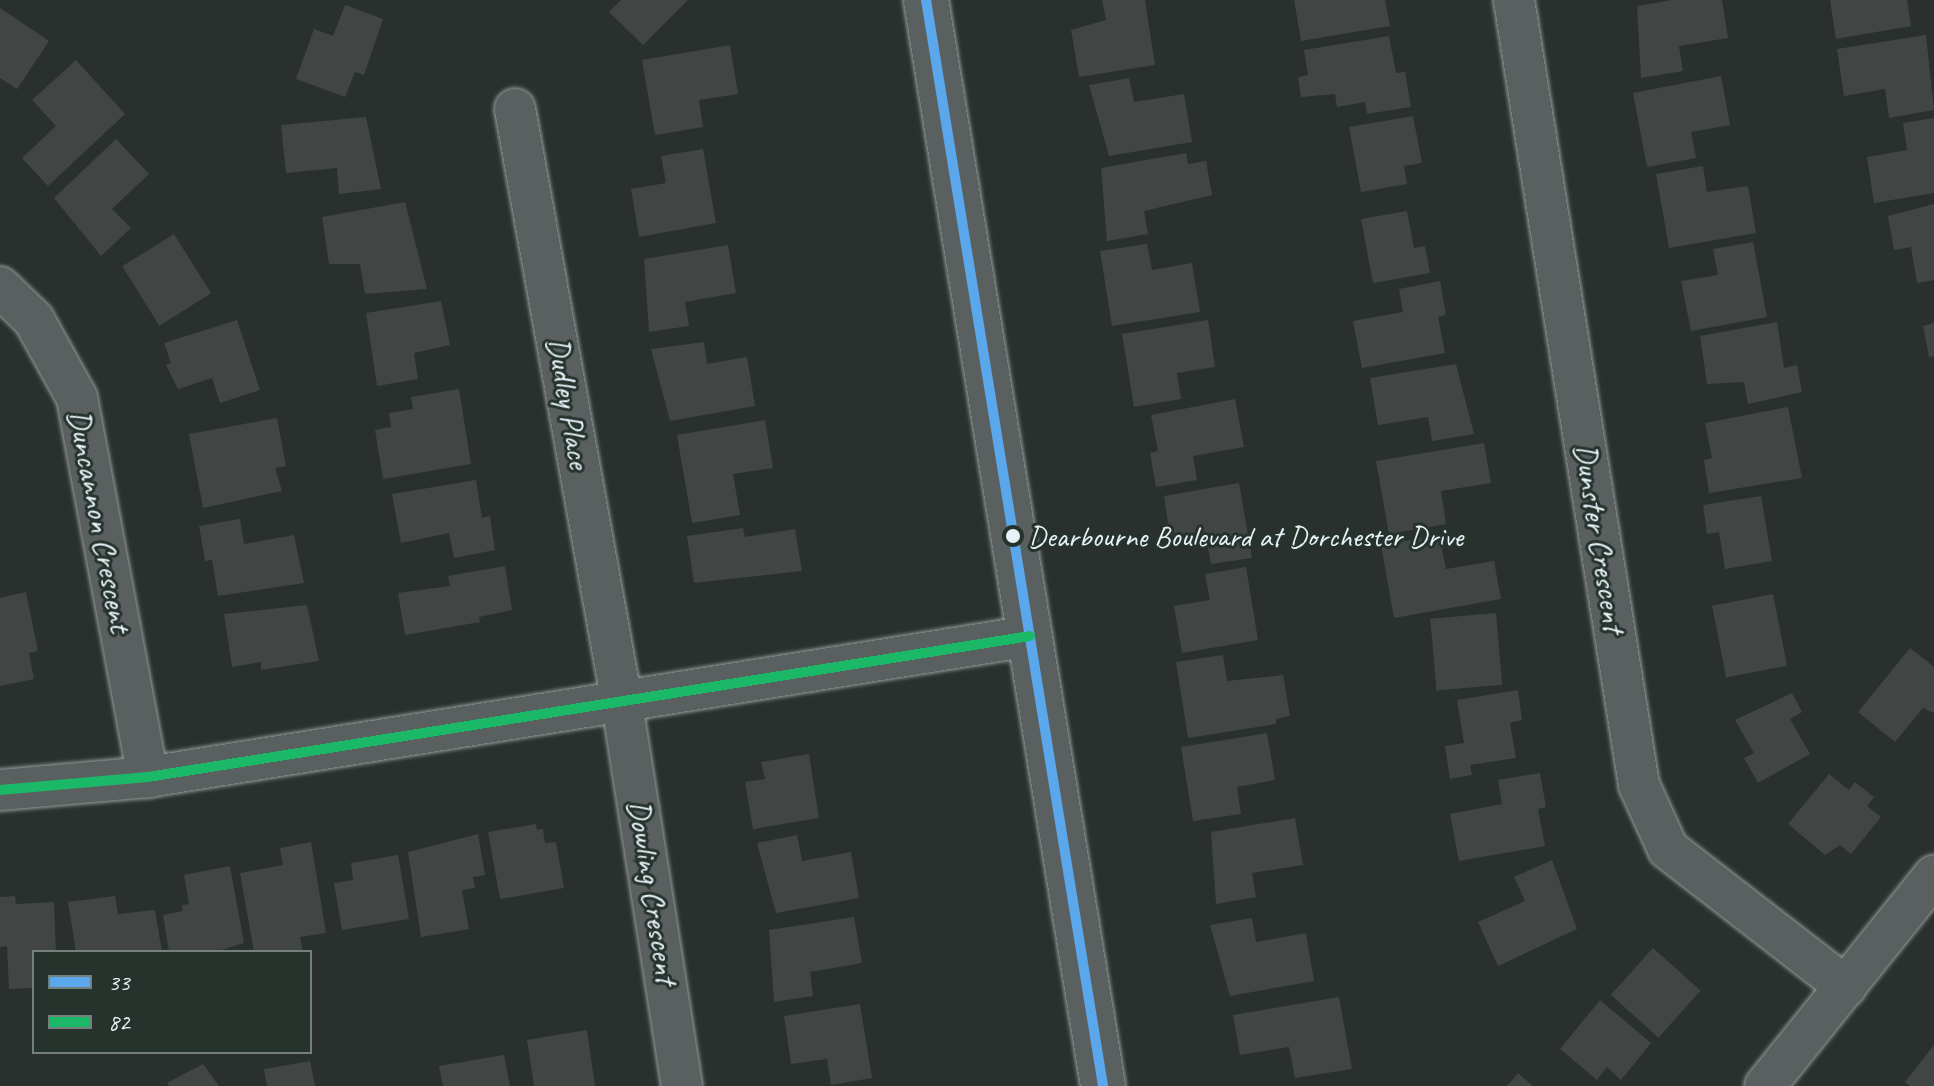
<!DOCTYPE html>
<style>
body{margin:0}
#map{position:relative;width:1934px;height:1086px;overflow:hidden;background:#29302d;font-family:Caveat,sans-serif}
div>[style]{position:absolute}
.building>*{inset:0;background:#414644;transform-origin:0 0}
.roads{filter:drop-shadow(0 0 2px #959a9a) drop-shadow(0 0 2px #959a9a)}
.street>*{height:40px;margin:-20px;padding:0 20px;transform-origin:20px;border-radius:20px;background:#5a6060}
.secondary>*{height:44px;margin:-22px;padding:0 22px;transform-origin:22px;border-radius:22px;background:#5a6060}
.bus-1>*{height:10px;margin:-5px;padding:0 5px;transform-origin:5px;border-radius:5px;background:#5aa8eb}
.bus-2>*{height:10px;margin:-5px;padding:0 5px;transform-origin:5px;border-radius:5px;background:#1ab867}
.dots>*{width:22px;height:22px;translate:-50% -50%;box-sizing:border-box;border:4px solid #26332d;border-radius:50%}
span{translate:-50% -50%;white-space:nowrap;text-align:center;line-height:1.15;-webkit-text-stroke:6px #26332d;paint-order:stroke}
.bus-label{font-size:30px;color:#e8f1f8}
.left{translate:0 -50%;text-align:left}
.street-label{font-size:32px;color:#e8f1f8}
.legend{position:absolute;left:32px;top:950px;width:280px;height:104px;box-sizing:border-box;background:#26332d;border:2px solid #747f7e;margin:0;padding:10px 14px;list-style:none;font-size:24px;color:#e8f1f8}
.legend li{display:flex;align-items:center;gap:16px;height:40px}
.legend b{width:40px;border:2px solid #747f7e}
</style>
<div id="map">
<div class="building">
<div style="clip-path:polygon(621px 0,688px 0,643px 45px,609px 12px)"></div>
<div style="clip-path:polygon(1102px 0,1145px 0,1155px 65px,1079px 77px,1071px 30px,1106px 20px)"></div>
<div style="clip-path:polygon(1294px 0,1385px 0,1390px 26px,1301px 41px)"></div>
<div style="clip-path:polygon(1672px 0,1722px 0,1728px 38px,1679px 46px,1683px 71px,1641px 78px,1637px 6px)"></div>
<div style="clip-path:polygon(1830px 0,1907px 0,1911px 26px,1836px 39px)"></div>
<div style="clip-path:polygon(345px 5px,383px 19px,364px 75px,355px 72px,345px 97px,296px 79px,314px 29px,333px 36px)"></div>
<div style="clip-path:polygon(0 8px,49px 41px,17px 89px,0 78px)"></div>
<div style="clip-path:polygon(1926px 35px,1934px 110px,1889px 118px,1885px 89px,1844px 96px,1837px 49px)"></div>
<div style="clip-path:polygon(1389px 36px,1396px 73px,1405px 72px,1411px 107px,1367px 114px,1365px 102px,1337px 107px,1335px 94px,1301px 97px,1298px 77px,1308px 75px,1304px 50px)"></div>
<div style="clip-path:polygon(730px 45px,738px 94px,699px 100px,703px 127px,655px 135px,642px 60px)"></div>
<div style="clip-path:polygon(76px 60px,125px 114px,48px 186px,22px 158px,56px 126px,32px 100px)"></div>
<div style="clip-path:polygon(1721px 76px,1730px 125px,1691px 132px,1696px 158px,1647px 167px,1633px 93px)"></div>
<div style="clip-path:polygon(1129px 78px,1134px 102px,1184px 94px,1192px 142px,1109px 156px,1089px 85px)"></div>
<div style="clip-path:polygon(1413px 116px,1422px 163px,1404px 166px,1407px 184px,1361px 192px,1349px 127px)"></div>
<div style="clip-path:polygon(366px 117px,381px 189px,339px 194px,337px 168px,286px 173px,281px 125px)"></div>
<div style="clip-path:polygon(1934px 118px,1934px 193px,1874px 203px,1867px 157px,1907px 150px,1903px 123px)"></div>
<div style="clip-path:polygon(116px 139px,149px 174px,112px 209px,131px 228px,101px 256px,54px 198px)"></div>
<div style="clip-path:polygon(703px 149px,716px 223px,639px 237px,631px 189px,666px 183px,661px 156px)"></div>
<div style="clip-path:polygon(1186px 153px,1188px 164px,1206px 161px,1212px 195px,1144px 211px,1148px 234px,1107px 241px,1101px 168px)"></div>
<div style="clip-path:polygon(1703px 166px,1707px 192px,1748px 186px,1756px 233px,1669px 248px,1656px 174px)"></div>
<div style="clip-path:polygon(405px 202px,427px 289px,365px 294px,360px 264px,329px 264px,322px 217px)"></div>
<div style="clip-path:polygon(1934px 204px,1934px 280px,1917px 283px,1911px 247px,1894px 250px,1888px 216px)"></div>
<div style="clip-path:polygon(1407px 211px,1414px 248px,1425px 246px,1430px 273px,1373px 283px,1361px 219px)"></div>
<div style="left:174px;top:234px;width:70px;height:61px;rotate:58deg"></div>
<div style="clip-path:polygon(1753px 242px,1767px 317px,1691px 331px,1681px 281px,1718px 275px,1713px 249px)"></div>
<div style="clip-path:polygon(1147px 244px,1152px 270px,1192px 263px,1200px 312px,1112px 326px,1100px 251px)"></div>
<div style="clip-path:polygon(728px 245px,736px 293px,685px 302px,689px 326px,649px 332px,644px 259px)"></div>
<div style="clip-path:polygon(1440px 281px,1446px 315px,1438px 317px,1445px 353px,1362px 368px,1353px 321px,1403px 312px,1399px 289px)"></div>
<div style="clip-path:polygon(441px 301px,450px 345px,414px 353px,418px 379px,377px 386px,366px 313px)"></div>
<div style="clip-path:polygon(237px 320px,260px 390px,220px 403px,212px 378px,178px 389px,166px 365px,171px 363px,164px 343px)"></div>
<div style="clip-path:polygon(1208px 320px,1215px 367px,1177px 373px,1181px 399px,1134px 407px,1122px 334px)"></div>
<div style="clip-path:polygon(1777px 322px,1784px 368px,1797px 365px,1802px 392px,1748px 404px,1744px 382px,1707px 384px,1700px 336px)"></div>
<div style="clip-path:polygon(1934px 323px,1934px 356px,1929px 357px,1923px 326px)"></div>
<div style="clip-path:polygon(704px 342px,707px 364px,747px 357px,755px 406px,670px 421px,651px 349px)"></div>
<div style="clip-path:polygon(1456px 364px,1474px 434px,1432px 441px,1428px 417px,1378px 425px,1370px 378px)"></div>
<div style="clip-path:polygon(459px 389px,471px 464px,383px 479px,375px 430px,391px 427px,389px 413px,413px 409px,411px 397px)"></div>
<div style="clip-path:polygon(1235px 399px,1244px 447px,1193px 456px,1197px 480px,1156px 487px,1150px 453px,1158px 451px,1151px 415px)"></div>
<div style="clip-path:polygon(1788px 407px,1802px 478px,1709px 493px,1704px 460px,1712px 458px,1705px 423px)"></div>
<div style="clip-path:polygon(277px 418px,286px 466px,275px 468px,282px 491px,203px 508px,189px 434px)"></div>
<div style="clip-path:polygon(765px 420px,773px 468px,733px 474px,740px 515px,692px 523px,677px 435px)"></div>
<div style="clip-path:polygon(1484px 443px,1491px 483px,1441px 491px,1446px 524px,1389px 534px,1376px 461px)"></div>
<div style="clip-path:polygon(476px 480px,482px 518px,490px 516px,495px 550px,454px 558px,449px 533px,401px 543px,392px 494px)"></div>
<div style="clip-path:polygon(1239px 483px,1252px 558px,1211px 564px,1206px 537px,1171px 543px,1164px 496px)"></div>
<div style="clip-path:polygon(1761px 496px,1772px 561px,1725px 569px,1719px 532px,1707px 534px,1703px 505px)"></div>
<div style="clip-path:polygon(240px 519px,244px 544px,294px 535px,304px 583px,218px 596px,212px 560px,205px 561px,199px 526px)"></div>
<div style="clip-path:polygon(743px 528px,745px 537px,795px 529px,802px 571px,694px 583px,687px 536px)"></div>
<div style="clip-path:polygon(1439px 535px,1446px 569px,1494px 561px,1501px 599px,1394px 618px,1381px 545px)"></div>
<div style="clip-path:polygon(505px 566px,512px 610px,479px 617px,480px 622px,405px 635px,398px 593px,450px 586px,448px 576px)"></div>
<div style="clip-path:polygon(1246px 567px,1258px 640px,1182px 653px,1174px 606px,1210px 600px,1205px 574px)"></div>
<div style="clip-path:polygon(26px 592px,38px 651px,29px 653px,34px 679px,0 686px,0 598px)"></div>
<div style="left:1773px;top:594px;width:73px;height:62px;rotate:79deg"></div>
<div style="clip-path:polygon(307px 605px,319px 661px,261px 670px,261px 662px,232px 667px,224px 614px)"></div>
<div style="left:1496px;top:613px;width:72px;height:66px;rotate:85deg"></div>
<div style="clip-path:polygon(1910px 648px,1934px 667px,1934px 713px,1923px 708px,1895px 742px,1858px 712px)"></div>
<div style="clip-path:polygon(1223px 655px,1227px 681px,1283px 675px,1290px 716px,1276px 719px,1276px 724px,1188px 738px,1176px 662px)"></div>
<div style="clip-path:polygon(1518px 690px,1522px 720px,1510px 723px,1516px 758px,1470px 765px,1472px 775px,1450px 779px,1445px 746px,1464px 743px,1457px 700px)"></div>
<div style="clip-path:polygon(1792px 693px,1802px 712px,1790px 719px,1810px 754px,1758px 783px,1744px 758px,1754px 753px,1735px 720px)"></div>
<div style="clip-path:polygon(1267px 733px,1275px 780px,1237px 787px,1241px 814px,1193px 821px,1181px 747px)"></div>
<div style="clip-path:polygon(809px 754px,819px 818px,753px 829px,745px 782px,765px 779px,761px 762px)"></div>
<div style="clip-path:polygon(1540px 773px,1546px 807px,1538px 809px,1545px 846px,1459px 861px,1450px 814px,1502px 804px,1498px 780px)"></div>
<div style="clip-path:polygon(1829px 774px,1849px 790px,1855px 782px,1874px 797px,1867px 806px,1881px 817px,1851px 854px,1840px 845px,1825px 855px,1788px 824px)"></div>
<div style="clip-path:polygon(1295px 818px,1303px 865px,1252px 873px,1256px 897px,1216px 904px,1211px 832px)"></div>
<div style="clip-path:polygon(536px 824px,537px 830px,543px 829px,545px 843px,556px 842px,564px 888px,500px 899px,488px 832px)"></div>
<div style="clip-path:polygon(478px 834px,485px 875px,473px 877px,475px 888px,462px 890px,469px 929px,421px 937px,408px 852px)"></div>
<div style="clip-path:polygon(797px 835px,802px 861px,851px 852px,859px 898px,776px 913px,757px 843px)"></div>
<div style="clip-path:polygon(311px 842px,326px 933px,300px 937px,303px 952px,254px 952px,240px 873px,283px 865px,280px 848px)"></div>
<div style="clip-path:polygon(398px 855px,409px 919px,342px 930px,334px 883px,353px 880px,351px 863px)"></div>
<div style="clip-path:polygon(1552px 860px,1577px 929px,1498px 966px,1478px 922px,1525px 901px,1514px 877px)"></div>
<div style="clip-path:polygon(230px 866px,244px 943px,215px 952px,169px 952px,163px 915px,183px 911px,182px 905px,189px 904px,184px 875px)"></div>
<div style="clip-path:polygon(15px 896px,16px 904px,54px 902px,56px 952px,34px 952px,34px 988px,9px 989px,7px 946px,0 947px,0 897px)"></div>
<div style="clip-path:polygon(115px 896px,118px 914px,155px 910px,162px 952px,76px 952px,68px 902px)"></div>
<div style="clip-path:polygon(854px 917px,862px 963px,810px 972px,813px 996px,774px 1002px,769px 930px)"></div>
<div style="clip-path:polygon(1252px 918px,1256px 942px,1306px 933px,1314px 981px,1230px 996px,1210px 925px)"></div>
<div style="left:1653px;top:948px;width:64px;height:63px;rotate:42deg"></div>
<div style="clip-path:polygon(1339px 997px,1352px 1069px,1295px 1078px,1289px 1047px,1240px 1055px,1233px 1015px)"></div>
<div style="clip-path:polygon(1600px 1000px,1651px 1043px,1621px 1080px,1607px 1067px,1597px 1080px,1560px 1049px)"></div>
<div style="clip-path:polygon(860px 1004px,872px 1078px,831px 1085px,827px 1059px,791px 1064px,784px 1016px)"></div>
<div style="clip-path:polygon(587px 1030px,595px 1086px,534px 1086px,527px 1040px)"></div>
<div style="clip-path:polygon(1934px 1045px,1934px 1086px,1910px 1086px,1905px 1082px)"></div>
<div style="clip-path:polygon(504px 1055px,510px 1086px,443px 1086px,439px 1066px)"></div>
<div style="clip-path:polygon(310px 1061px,315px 1086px,267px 1086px,264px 1069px)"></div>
<div style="clip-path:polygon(203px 1064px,219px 1086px,169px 1086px,167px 1083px)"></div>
<div style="clip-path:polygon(1518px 1073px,1533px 1086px,1507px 1086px)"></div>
</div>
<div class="roads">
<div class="street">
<div style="left:1514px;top:0;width:795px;rotate:80.95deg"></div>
<div style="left:1639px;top:785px;width:70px;rotate:65.6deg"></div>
<div style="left:1668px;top:849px;width:225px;rotate:37.8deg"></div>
<div style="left:515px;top:109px;width:597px;rotate:79.78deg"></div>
<div style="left:621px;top:697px;width:394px;rotate:81.1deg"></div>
<div style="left:0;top:287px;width:47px;rotate:44.1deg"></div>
<div style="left:34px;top:320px;width:89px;rotate:61.1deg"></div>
<div style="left:77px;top:398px;width:386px;rotate:79.4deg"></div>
<div style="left:0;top:790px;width:149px;rotate:-5deg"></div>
<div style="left:148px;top:777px;width:893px;rotate:-9.08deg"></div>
<div style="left:1765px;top:1086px;width:270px;rotate:-51.2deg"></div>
</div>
<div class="secondary">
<div style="left:926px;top:0;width:1100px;rotate:80.74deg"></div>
</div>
</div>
<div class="bus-1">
<div style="left:926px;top:0;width:1100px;rotate:80.74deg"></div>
</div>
<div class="bus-2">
<div style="left:0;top:790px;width:149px;rotate:-5deg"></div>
<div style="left:148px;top:777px;width:893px;rotate:-9.08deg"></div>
</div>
<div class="dots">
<div style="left:1013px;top:536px;background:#e8f1f8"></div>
</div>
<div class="bus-label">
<span class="left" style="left:1028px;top:536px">Dearbourne Boulevard at Dorchester Drive</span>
</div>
<div class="street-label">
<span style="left:568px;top:403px;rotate:80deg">Dudley Place</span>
<span style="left:99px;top:521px;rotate:79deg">Duncannon Crescent</span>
<span style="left:1599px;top:538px;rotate:81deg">Dunster Crescent</span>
<span style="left:652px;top:892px;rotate:81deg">Dowling Crescent</span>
</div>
<ul class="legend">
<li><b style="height:10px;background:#5aa8eb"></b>33</li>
<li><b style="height:10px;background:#1ab867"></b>82</li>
</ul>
</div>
